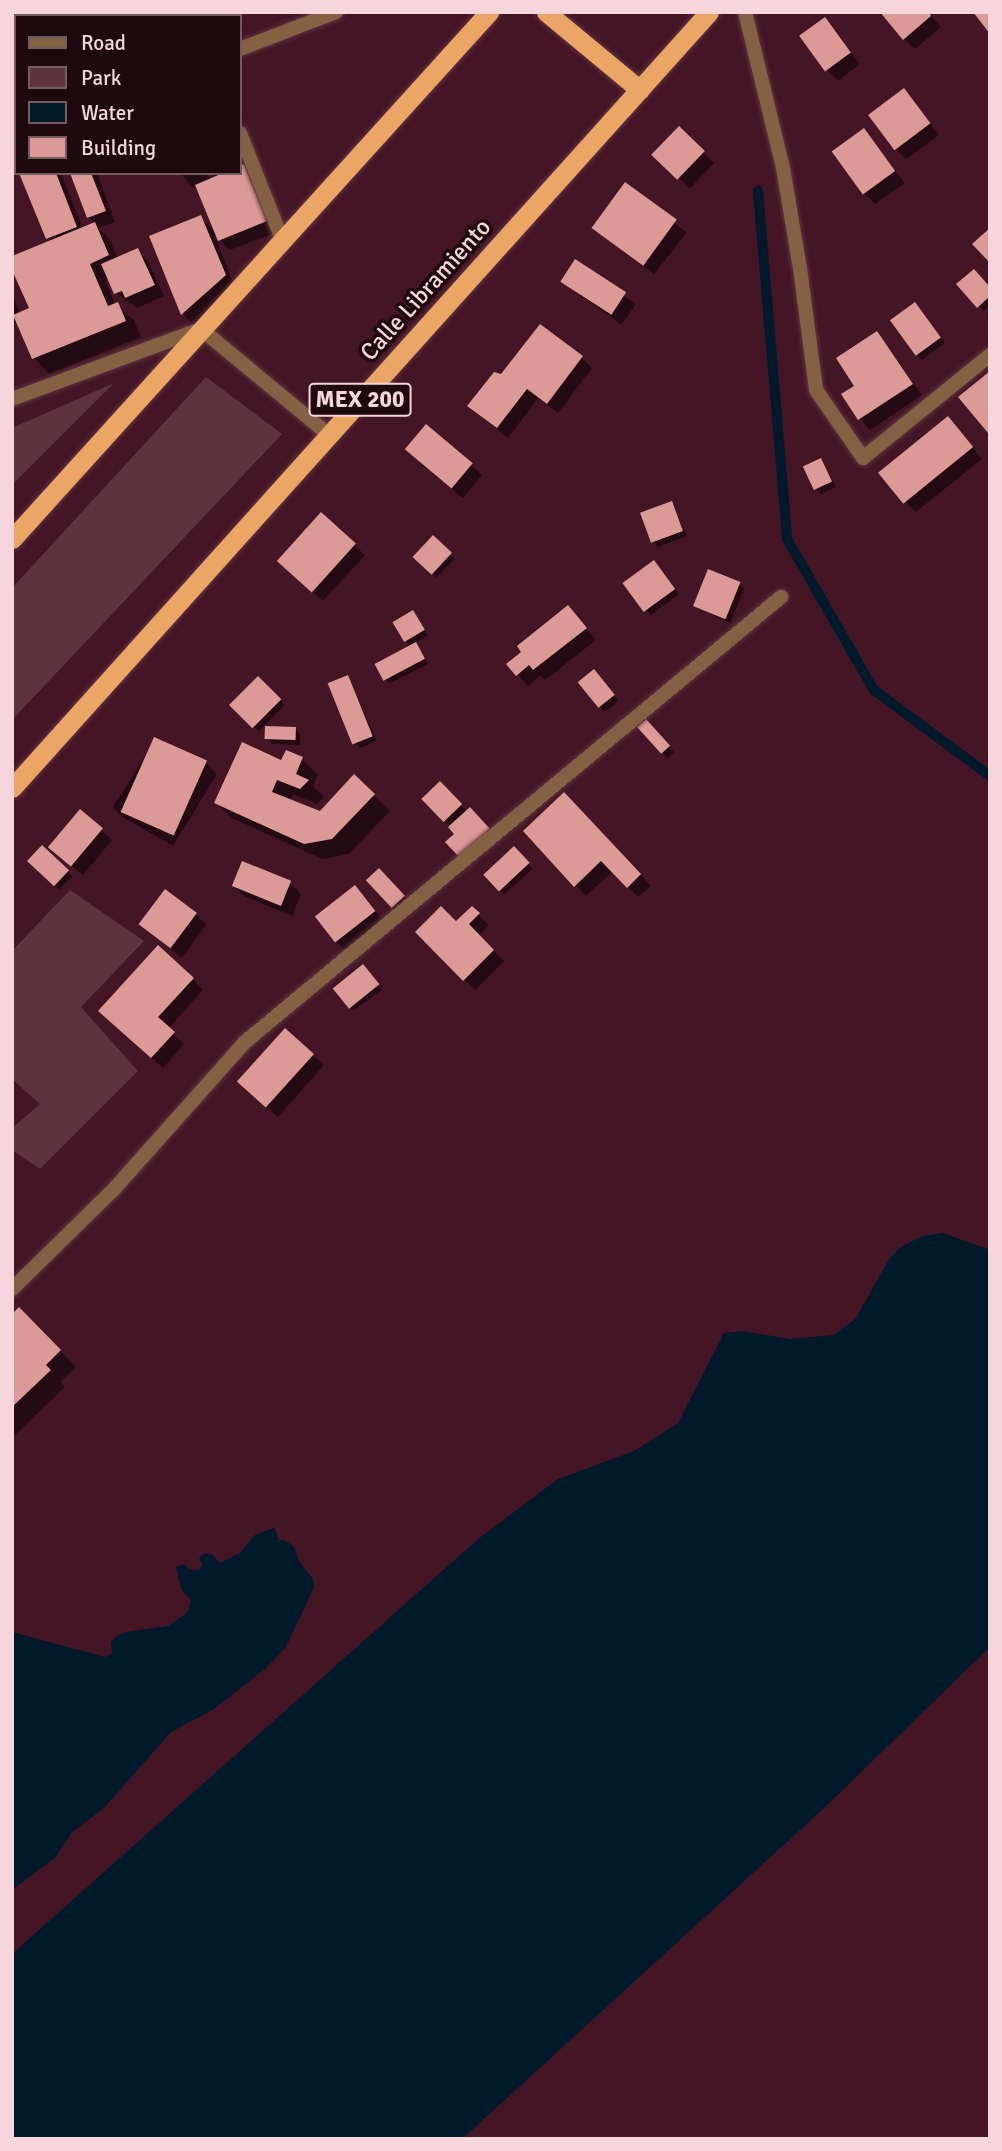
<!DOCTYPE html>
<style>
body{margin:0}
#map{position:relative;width:1002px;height:2151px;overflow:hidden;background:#441525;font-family:Signika,sans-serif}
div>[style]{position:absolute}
.green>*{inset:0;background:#5d333f}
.water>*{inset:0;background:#00192b}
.shadow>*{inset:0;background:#0007;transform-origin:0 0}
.stream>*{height:10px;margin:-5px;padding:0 5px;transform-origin:5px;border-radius:5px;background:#00192b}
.building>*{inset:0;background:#dc9a96;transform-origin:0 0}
.roads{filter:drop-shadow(0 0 2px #603442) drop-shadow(0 0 2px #603442)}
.minor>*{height:14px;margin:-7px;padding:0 7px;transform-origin:7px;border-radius:7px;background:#836142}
.trunk>*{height:19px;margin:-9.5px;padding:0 9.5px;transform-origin:9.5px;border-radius:9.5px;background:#eba665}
span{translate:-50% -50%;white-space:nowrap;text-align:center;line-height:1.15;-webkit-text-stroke:7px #1e090f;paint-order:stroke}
.shield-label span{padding:2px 5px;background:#1e090f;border:2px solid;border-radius:5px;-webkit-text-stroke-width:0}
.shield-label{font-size:23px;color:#f6d5dd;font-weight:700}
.street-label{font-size:24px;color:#f6d5dd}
.frame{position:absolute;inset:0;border:14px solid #f6d5dd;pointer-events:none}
.legend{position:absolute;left:14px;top:14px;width:228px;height:161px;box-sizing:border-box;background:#1e090f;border:2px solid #745b61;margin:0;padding:9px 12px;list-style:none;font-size:21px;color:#f6d5dd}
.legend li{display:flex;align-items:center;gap:14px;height:35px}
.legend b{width:35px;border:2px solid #745b61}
</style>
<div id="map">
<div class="green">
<div style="clip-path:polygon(206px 377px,282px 434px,12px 720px,12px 588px)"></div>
<div style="clip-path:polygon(114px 383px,12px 485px,12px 428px)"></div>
<div style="clip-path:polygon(70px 890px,144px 941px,81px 1007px,138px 1071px,40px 1169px,12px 1150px,12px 1128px,40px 1104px,12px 1079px,12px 951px)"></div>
</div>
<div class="water">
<div style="clip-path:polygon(943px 1233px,990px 1250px,990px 1647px,822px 1810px,462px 2139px,12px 2139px,12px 1954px,478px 1539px,558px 1479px,634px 1451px,678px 1423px,724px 1333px,742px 1331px,790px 1339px,834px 1335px,856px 1318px,888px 1261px,898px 1249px,922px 1236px)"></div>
<div style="clip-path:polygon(275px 1527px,278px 1540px,285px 1540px,294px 1547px,300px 1563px,313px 1579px,314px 1587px,286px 1647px,266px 1668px,214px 1709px,171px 1732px,103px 1809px,72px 1832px,56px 1857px,12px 1890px,12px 1632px,105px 1657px,112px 1653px,111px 1643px,115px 1637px,125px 1632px,168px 1626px,188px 1612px,191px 1600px,181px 1589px,176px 1567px,185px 1564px,189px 1569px,200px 1570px,202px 1564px,199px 1559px,203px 1554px,211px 1554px,220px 1563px,240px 1553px,255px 1535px)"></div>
</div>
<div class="shadow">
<div style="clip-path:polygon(928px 12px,941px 27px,915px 49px,904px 38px)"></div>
<div style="clip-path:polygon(824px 19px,860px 64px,838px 81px,827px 70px)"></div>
<div style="clip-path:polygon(904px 90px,939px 135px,906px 159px,895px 148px)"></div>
<div style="left:679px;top:129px;width:49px;height:35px;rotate:44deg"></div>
<div style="clip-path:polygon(864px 131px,905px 183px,875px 204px,864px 194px)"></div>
<div style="clip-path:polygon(240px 166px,254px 177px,277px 232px,230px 250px,214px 234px,235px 287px,193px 325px,183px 314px,151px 237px,200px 217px,217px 234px,197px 186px,193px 188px,180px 173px,207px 173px,210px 180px,216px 178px,212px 173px,240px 173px)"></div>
<div style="clip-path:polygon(21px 173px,61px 173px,83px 229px,95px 224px,88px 217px,72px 173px,97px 173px,115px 222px,98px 228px,110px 240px,118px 259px,137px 250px,148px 261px,164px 296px,137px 308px,116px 293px,109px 278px,105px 280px,115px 305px,134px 320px,141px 337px,49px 374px,34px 358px,18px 322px,12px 325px,12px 293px,20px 314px,31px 309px,51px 242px)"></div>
<div style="left:626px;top:185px;width:77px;height:53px;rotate:38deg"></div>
<div style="left:576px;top:261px;width:74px;height:25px;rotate:36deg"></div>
<div style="clip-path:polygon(959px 284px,990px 289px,990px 306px,983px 311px)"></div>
<div style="clip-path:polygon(920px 309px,945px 343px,922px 360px,917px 355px)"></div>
<div style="clip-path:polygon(877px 333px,922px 395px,870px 430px,860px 419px,857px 386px)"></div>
<div style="clip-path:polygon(582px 358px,592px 368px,558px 413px,538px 398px,508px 438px,470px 406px,502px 376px)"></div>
<div style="clip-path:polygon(427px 427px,482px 475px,463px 498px,417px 460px)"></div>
<div style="clip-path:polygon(958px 429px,982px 459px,916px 512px,905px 502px)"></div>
<div style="clip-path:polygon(821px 460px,836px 487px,821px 494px,816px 489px)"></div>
<div style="clip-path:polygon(671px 503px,687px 536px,658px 547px,653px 542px)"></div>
<div style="left:433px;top:538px;width:30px;height:26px;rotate:44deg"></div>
<div style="clip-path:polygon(354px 545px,365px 555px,323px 601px,289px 570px)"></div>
<div style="clip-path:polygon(658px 568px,679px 594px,651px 615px,646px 610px)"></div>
<div style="clip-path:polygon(739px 584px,744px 589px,730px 623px,695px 605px)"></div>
<div style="clip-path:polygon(413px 612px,428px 635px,415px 643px,428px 664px,390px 683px,384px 678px,410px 646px,405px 640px)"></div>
<div style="clip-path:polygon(578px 618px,596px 640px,545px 680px,540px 675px,528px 686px,508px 664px)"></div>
<div style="clip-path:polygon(599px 676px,618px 701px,605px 712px,600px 707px)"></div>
<div style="clip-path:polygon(347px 677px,377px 741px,360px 748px,355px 743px)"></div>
<div style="left:258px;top:679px;width:37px;height:37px;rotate:44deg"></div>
<div style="left:646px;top:721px;width:42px;height:9px;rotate:48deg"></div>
<div style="clip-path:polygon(295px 729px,300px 734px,300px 745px,272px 744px,267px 738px)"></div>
<div style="clip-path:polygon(155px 740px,206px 763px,217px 774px,173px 846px,124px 818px,113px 807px)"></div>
<div style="clip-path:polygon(302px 759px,318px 775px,313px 786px,324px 797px,317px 804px,293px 794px,290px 801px,321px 813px,354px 777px,390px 811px,349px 854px,322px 859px,232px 818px,216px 802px,282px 763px)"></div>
<div style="clip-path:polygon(440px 783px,467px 812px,470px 809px,494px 835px,456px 834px,424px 799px)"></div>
<div style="clip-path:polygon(575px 805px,651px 886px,638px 897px,613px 871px,586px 896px,576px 885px)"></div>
<div style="clip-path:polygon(81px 812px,112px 840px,83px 875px,61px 857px)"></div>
<div style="left:42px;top:847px;width:42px;height:19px;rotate:44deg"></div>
<div style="left:514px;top:848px;width:28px;height:39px;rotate:48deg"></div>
<div style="clip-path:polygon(243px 863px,290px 883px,301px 894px,292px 916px,244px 896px,233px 886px)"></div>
<div style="left:379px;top:870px;width:44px;height:15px;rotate:47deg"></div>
<div style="left:355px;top:887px;width:45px;height:49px;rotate:50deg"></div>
<div style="clip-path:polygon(472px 908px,489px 925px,478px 936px,504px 961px,475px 990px,417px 932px,456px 923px)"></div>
<div style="clip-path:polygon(196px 914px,206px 925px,182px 958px,141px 924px)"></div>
<div style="clip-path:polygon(368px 971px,382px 990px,353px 1011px,334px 987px)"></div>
<div style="clip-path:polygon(193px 979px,203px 990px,168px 1029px,184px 1044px,163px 1068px,111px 1021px)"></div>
<div style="clip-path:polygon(285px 1030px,324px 1065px,278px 1117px,250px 1092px)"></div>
<div style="clip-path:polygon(19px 1309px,76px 1367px,60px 1382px,65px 1387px,12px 1438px,12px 1316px)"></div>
</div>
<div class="stream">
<div style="left:758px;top:191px;width:349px;rotate:85.2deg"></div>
<div style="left:787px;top:539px;width:174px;rotate:60.1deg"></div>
<div style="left:874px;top:690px;width:144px;rotate:36.6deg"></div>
</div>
<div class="building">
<div style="left:24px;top:12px;width:28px;height:4px"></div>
<div style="left:91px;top:12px;width:49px;height:4px"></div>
<div style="clip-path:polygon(880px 12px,929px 12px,931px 16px,903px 40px)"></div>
<div style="clip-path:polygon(973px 12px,990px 12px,990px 34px)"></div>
<div style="left:825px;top:17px;width:44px;height:32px;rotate:54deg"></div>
<div style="left:904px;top:88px;width:44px;height:45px;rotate:53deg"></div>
<div style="left:679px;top:126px;width:36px;height:40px;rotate:44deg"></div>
<div style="left:864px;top:128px;width:53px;height:40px;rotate:54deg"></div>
<div style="clip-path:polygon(244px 164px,267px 221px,218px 241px,195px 185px,223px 173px,240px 173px,240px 166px)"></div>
<div style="clip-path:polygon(19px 173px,56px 173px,77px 227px,46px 239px)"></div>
<div style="clip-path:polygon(70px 173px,91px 173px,106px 211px,87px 218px)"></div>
<div style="left:625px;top:182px;width:64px;height:57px;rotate:36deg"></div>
<div style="clip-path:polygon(201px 215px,226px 275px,181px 315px,149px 236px)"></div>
<div style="clip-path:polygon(95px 222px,109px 255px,90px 264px,108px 306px,118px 302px,126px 321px,32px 359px,13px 315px,29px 308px,12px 270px,12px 256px)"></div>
<div style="clip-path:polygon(990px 228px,990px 263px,972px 244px)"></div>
<div style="clip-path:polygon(138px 248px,155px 285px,125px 298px,122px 291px,114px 294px,101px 264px)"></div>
<div style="left:575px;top:259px;width:61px;height:27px;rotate:33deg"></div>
<div style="clip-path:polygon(974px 269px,990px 287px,990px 296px,977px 308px,956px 284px)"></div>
<div style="left:915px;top:302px;width:44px;height:31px;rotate:54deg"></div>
<div style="clip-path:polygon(540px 324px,583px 356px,547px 404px,527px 389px,497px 428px,467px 406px,494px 372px,501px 374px)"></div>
<div style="clip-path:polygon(877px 331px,913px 384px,858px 420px,841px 394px,854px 386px,836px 358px)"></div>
<div style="clip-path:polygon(990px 371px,990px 432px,988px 433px,958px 397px)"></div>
<div style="left:948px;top:416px;width:40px;height:90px;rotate:51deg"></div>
<div style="left:426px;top:424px;width:61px;height:33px;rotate:40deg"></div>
<div style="left:821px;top:458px;width:26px;height:20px;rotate:65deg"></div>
<div style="left:672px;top:501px;width:32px;height:34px;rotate:70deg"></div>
<div style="left:321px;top:512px;width:47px;height:66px;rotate:42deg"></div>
<div style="left:433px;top:535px;width:26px;height:30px;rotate:43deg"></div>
<div style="left:654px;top:560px;width:36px;height:39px;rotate:54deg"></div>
<div style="left:708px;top:569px;width:35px;height:40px;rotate:22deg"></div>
<div style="clip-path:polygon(568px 605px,587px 628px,533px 670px,529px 665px,516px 676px,506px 664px,521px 652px,517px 646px)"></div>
<div style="left:413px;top:610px;width:23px;height:24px;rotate:59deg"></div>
<div style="left:416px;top:642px;width:19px;height:47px;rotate:62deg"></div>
<div style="left:594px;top:669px;width:33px;height:21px;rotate:51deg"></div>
<div style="left:348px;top:675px;width:66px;height:22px;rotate:68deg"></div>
<div style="left:258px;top:676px;width:33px;height:41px;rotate:45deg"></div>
<div style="left:646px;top:719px;width:36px;height:12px;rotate:48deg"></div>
<div style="left:265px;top:726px;width:31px;height:13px;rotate:2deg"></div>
<div style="left:154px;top:737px;width:58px;height:82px;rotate:24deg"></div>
<div style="clip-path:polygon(242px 742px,281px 760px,286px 750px,303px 757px,296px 774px,309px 780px,300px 789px,277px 780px,272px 792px,320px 811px,354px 774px,375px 794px,332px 839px,304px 844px,214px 803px)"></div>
<div style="left:440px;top:781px;width:32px;height:26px;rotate:46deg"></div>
<div style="clip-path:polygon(564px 792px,641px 874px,627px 888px,601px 861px,574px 887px,523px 831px)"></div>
<div style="clip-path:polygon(470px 807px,490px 829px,460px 858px,445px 842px,454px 834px,448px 827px)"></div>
<div style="left:80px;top:809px;width:30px;height:50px;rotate:40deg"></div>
<div style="left:42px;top:845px;width:37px;height:22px;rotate:43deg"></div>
<div style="left:514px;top:846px;width:23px;height:42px;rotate:47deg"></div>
<div style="left:242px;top:861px;width:53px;height:27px;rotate:22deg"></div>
<div style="left:379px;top:868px;width:38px;height:18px;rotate:47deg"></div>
<div style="left:355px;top:885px;width:33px;height:51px;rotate:52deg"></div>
<div style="left:165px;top:889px;width:40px;height:44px;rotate:37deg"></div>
<div style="clip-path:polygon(441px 906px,456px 921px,472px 906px,480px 913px,469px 924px,494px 950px,463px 981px,415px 932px)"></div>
<div style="clip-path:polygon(158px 945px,194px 978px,158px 1017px,175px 1032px,151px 1058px,98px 1011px)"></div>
<div style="left:363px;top:964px;width:26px;height:39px;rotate:51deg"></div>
<div style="left:285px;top:1028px;width:39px;height:72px;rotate:42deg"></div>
<div style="clip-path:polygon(19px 1307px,61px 1350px,46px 1365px,51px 1370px,12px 1407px,12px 1314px)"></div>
</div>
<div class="roads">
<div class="minor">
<div style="left:192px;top:12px;width:4px;rotate:76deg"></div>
<div style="left:745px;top:12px;width:161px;rotate:76.3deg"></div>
<div style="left:783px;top:168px;width:101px;rotate:80.4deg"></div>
<div style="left:800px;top:268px;width:123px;rotate:82.5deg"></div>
<div style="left:816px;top:390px;width:83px;rotate:55.3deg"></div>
<div style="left:863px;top:458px;width:164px;rotate:-39deg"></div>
<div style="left:240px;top:49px;width:103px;rotate:-21.1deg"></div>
<div style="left:12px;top:130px;width:4px;rotate:-14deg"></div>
<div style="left:240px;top:133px;width:114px;rotate:68.4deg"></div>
<div style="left:12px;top:399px;width:202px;rotate:-20.3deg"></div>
<div style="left:201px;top:329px;width:166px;rotate:39.6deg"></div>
<div style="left:12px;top:1289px;width:144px;rotate:-44.4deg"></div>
<div style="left:115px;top:1188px;width:195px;rotate:-48.3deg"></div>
<div style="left:245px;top:1042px;width:697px;rotate:-39.7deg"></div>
</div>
<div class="trunk">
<div style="left:546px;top:12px;width:122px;rotate:39.7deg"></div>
<div style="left:12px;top:539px;width:711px;rotate:-47.85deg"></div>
<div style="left:12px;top:788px;width:1043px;rotate:-48.07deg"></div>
</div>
</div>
<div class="shield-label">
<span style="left:360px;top:400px">MEX 200</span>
</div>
<div class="street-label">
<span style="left:426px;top:290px;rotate:-48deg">Calle Libramiento</span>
</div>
<div class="frame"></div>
<ul class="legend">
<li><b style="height:9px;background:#836142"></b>Road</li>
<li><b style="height:19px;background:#5d333f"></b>Park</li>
<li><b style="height:19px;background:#00192b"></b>Water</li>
<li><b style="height:19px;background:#dc9a96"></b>Building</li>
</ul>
</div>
